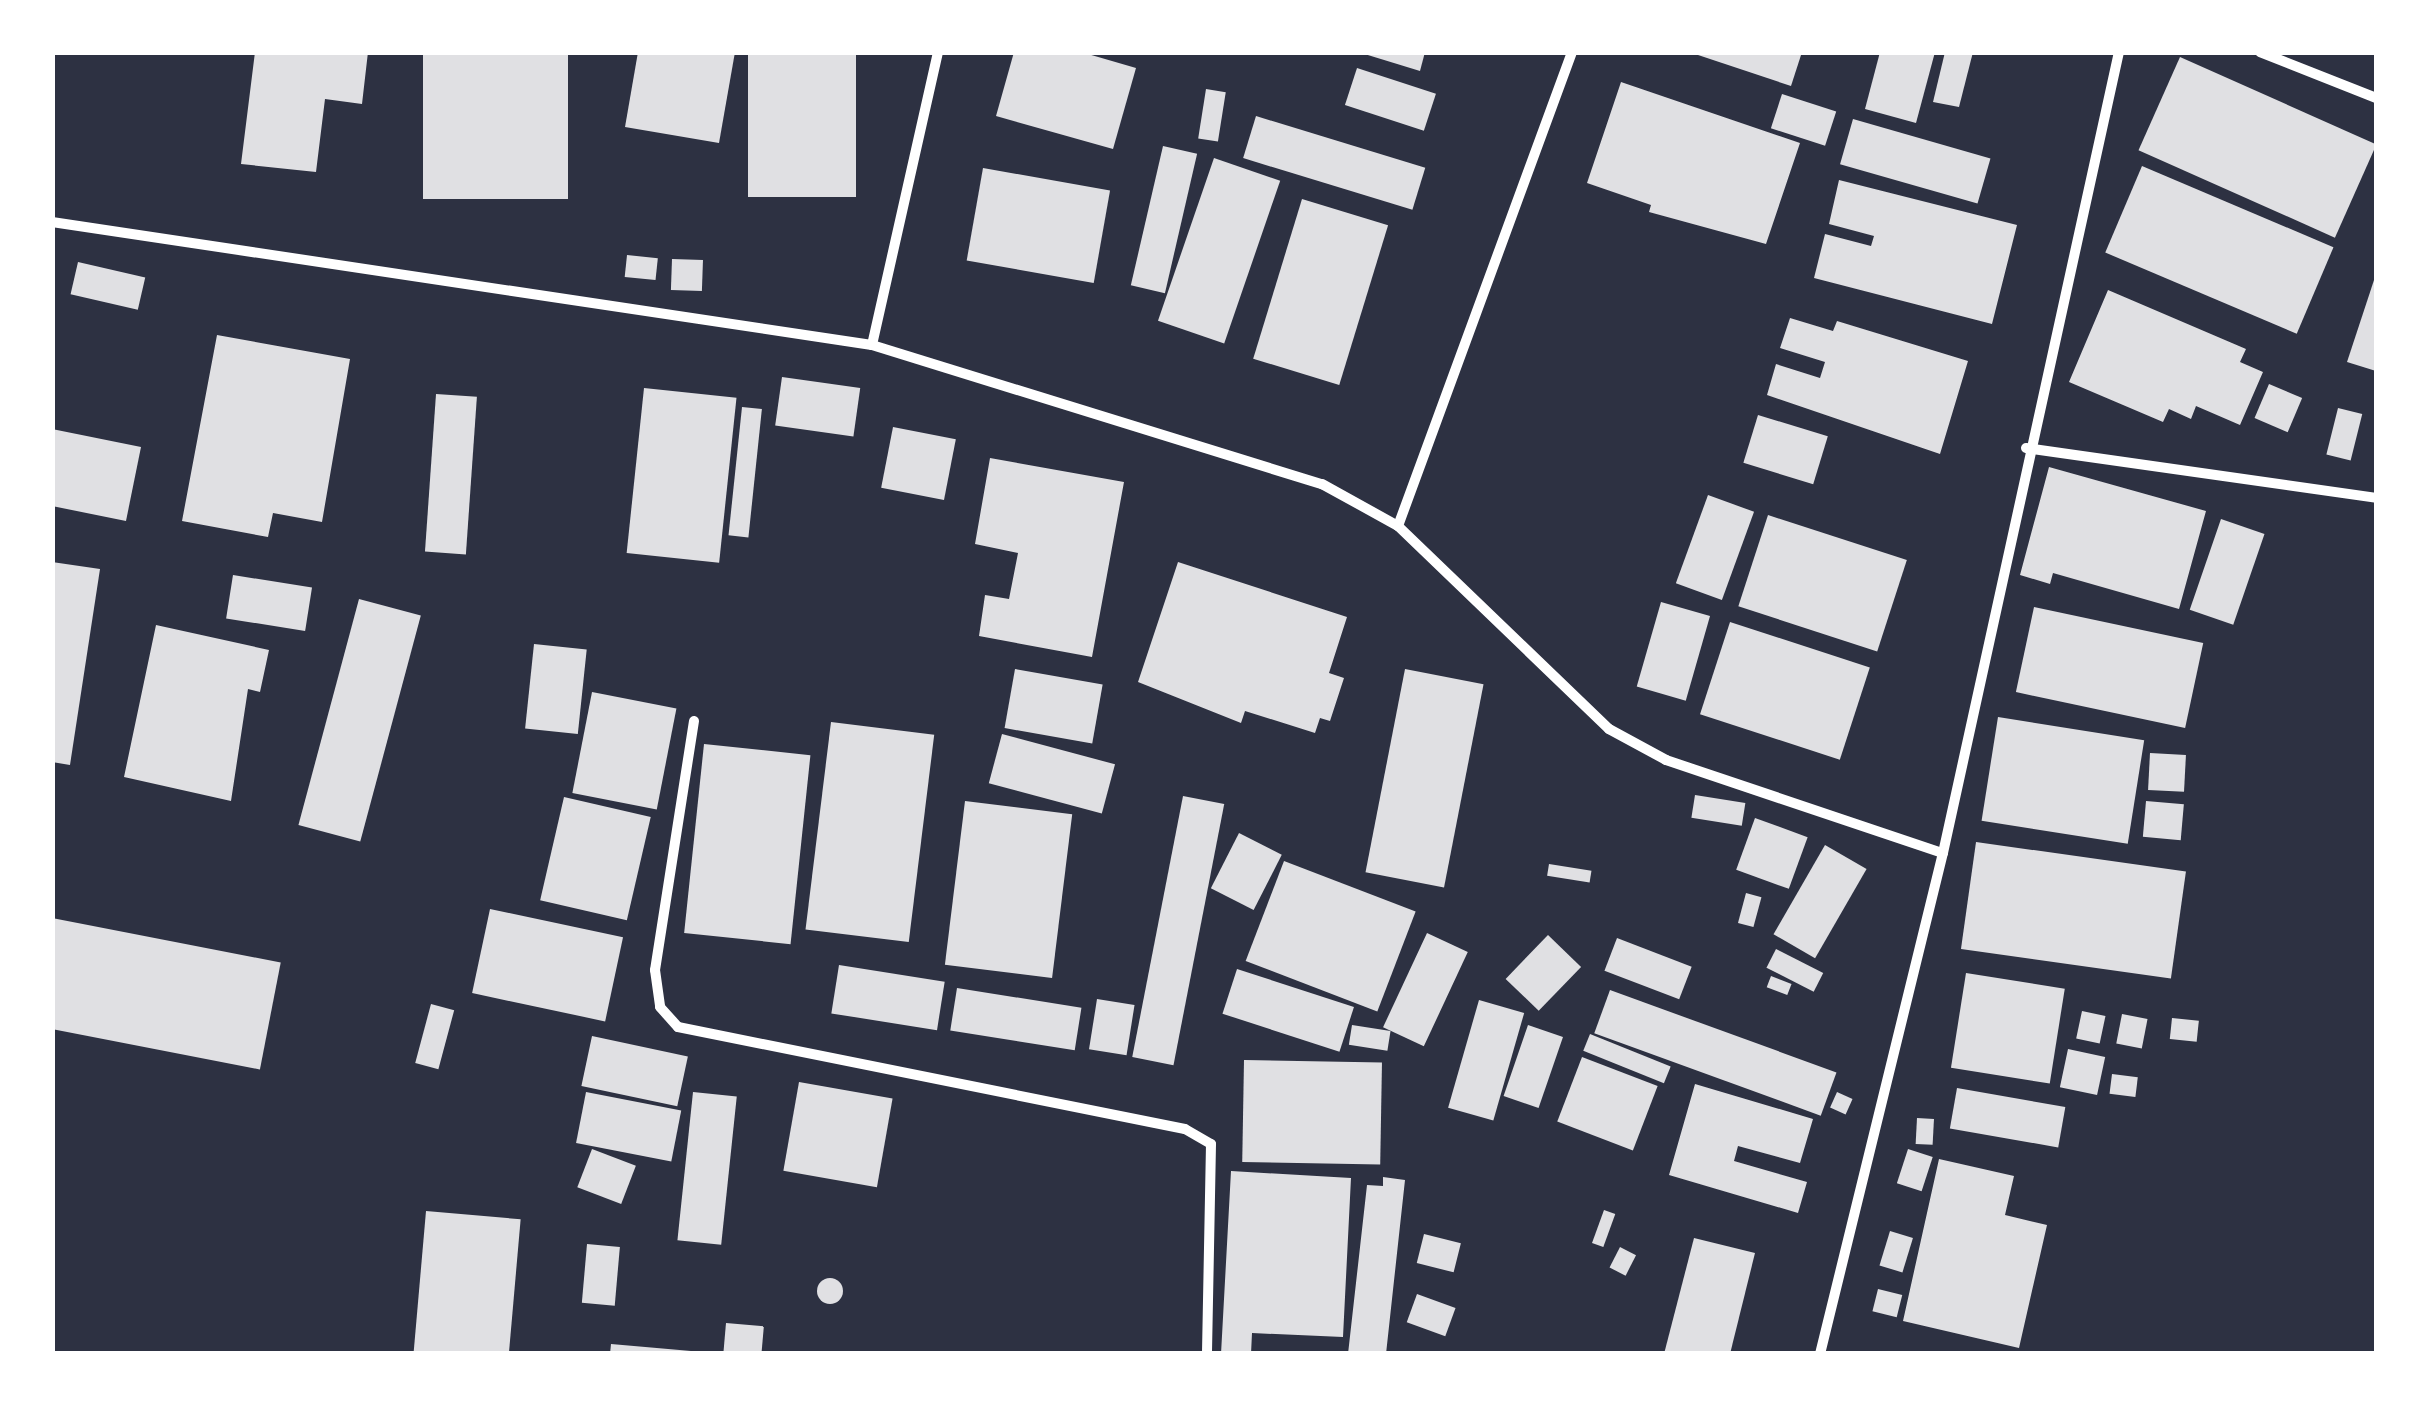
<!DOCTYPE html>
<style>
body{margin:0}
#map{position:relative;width:2429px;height:1406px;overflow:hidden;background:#2d3142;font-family:Karla,sans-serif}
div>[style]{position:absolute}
.building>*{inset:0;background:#e0e0e3;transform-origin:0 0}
.round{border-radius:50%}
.minor>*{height:10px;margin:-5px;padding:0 5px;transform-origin:5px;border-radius:5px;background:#fff}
span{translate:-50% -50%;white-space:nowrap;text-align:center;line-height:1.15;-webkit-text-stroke:10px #fff;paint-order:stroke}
.frame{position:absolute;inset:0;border:55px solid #fff;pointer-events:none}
</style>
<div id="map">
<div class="building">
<div style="clip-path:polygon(255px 52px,368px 52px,362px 104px,325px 99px,316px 172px,241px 164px)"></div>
<div style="left:423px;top:52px;width:145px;height:147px"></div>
<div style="clip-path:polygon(638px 52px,735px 52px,719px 143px,625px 127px)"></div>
<div style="left:748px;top:52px;width:108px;height:145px"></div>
<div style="clip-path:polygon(1014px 52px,1081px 52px,1136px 68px,1113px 149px,996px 116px)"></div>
<div style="clip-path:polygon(1358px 52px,1425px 52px,1420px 71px)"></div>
<div style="clip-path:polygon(1689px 52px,1802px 52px,1791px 86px)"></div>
<div style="clip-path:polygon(1880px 52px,1935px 52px,1916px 123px,1865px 109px)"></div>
<div style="clip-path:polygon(1945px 52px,1973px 52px,1959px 107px,1933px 102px)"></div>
<div style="left:2180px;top:57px;width:215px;height:102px;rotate:24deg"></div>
<div style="left:1357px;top:68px;width:83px;height:39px;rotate:18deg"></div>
<div style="clip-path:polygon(1621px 82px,1800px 143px,1766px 244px,1649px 212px,1651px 205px,1587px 183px)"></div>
<div style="left:1206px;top:89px;width:20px;height:50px;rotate:9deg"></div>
<div style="left:1782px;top:94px;width:57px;height:36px;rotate:18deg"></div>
<div style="left:1256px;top:116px;width:177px;height:44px;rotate:17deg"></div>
<div style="left:1853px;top:119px;width:143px;height:47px;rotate:16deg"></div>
<div style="left:1163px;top:146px;width:35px;height:143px;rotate:13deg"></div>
<div style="left:1214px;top:158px;width:70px;height:172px;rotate:19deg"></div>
<div style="left:2142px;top:166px;width:208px;height:94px;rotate:23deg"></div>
<div style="left:983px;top:168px;width:129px;height:94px;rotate:10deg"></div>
<div style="clip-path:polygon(1839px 180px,2017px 225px,1992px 324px,1814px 278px,1825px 234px,1871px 246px,1874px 236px,1829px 224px)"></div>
<div style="left:1302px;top:199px;width:90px;height:167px;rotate:17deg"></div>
<div style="left:627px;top:255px;width:31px;height:22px;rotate:6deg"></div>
<div style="left:672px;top:259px;width:31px;height:31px;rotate:2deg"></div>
<div style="left:78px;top:262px;width:69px;height:33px;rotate:13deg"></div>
<div style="clip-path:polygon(2376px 274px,2376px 371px,2347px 362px)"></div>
<div style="clip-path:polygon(2108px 290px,2246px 349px,2240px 362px,2263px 372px,2240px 425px,2196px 406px,2191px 419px,2169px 409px,2163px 422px,2069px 382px)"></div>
<div style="clip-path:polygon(1790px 318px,1833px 331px,1837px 321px,1968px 361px,1940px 454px,1767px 395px,1776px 364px,1820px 378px,1825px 362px,1780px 348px)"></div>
<div style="clip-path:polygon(217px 335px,350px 359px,322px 522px,273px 513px,268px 537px,182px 521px)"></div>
<div style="left:782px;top:377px;width:79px;height:49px;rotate:8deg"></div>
<div style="left:2269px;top:384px;width:36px;height:37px;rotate:23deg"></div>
<div style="left:644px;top:388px;width:93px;height:166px;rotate:6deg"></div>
<div style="left:436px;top:394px;width:41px;height:158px;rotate:4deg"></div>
<div style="left:742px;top:407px;width:20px;height:129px;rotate:6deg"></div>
<div style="left:2338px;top:408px;width:25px;height:48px;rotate:14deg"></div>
<div style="left:1758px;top:415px;width:73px;height:50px;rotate:17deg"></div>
<div style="left:893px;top:427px;width:64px;height:62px;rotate:11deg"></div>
<div style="clip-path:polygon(52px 429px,141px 447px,126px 521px,52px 506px)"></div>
<div style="clip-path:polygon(990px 458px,1124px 482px,1092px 657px,979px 636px,985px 595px,1009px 599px,1018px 553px,975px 544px)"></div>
<div style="clip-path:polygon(2049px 467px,2206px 511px,2179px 609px,2053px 573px,2050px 584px,2020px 575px)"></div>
<div style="left:1708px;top:495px;width:49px;height:94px;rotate:20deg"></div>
<div style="left:1768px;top:515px;width:146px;height:96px;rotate:18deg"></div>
<div style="left:2221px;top:519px;width:46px;height:96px;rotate:19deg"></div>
<div style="clip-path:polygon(52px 562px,100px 569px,70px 765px,52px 762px)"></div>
<div style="clip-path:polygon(1178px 562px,1347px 617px,1329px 673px,1344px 678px,1330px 721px,1320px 718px,1315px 733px,1245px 711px,1241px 723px,1138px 682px)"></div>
<div style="left:233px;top:575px;width:80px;height:44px;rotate:9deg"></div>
<div style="left:359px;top:599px;width:64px;height:234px;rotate:15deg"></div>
<div style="left:1661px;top:602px;width:51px;height:88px;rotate:16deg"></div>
<div style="left:2034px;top:607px;width:173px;height:87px;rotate:12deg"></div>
<div style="left:1730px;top:622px;width:147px;height:97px;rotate:18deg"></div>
<div style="clip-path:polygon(156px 625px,269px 650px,260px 692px,248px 689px,231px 801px,124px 777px)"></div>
<div style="left:534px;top:644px;width:53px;height:85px;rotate:6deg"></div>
<div style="left:1015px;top:669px;width:89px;height:60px;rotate:10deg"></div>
<div style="left:1405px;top:669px;width:80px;height:207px;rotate:11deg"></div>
<div style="left:592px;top:692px;width:86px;height:103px;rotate:11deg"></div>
<div style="left:1998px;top:717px;width:148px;height:105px;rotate:9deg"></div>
<div style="left:831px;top:722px;width:104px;height:209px;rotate:7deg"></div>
<div style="left:1002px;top:734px;width:117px;height:51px;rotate:15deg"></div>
<div style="left:704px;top:744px;width:107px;height:190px;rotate:6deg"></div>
<div style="left:2150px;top:753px;width:36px;height:37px;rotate:3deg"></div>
<div style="left:1695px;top:795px;width:51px;height:23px;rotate:9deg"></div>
<div style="left:1183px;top:796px;width:42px;height:266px;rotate:11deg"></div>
<div style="left:564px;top:797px;width:89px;height:106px;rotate:13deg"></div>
<div style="left:965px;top:801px;width:108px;height:165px;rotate:7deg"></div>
<div style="left:2146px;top:801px;width:38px;height:36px;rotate:5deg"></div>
<div style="left:1755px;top:818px;width:56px;height:55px;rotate:20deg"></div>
<div style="left:1239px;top:833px;width:48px;height:62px;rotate:27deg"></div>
<div style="left:1976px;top:842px;width:212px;height:108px;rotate:8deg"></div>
<div style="left:1825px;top:845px;width:48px;height:103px;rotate:30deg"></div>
<div style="left:1284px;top:861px;width:141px;height:107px;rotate:21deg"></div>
<div style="left:1549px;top:864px;width:43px;height:12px;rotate:9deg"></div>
<div style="left:1746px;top:893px;width:16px;height:31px;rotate:15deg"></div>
<div style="left:490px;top:909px;width:136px;height:86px;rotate:12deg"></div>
<div style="left:52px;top:918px;width:233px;height:109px;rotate:11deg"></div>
<div style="left:1427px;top:933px;width:45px;height:104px;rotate:25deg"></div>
<div style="left:1548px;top:935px;width:46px;height:61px;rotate:44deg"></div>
<div style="left:1617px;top:938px;width:80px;height:35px;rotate:21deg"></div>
<div style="left:1776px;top:949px;width:53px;height:21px;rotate:27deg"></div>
<div style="left:839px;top:965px;width:107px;height:49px;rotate:9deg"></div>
<div style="left:1237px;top:969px;width:123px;height:47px;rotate:18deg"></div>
<div style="left:1966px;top:973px;width:100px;height:96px;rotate:9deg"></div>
<div style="left:1771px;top:976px;width:22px;height:12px;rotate:21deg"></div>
<div style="left:957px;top:988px;width:126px;height:43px;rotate:9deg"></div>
<div style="left:1610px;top:990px;width:241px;height:46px;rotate:20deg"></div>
<div style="left:1097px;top:999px;width:38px;height:51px;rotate:9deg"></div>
<div style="left:1479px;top:1000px;width:47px;height:112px;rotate:16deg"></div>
<div style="left:431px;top:1004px;width:24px;height:61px;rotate:15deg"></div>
<div style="left:2082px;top:1011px;width:24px;height:28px;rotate:12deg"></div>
<div style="left:2122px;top:1014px;width:26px;height:30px;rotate:11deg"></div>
<div style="left:2172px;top:1018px;width:27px;height:21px;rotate:6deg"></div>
<div style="left:1352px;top:1025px;width:39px;height:20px;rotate:9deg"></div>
<div style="left:1528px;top:1025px;width:37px;height:75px;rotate:19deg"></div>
<div style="left:1590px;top:1034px;width:87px;height:18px;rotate:22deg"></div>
<div style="left:592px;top:1036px;width:98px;height:51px;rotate:12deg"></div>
<div style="left:2068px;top:1049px;width:38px;height:39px;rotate:12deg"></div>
<div style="left:1582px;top:1057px;width:81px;height:69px;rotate:21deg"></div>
<div style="left:1244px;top:1060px;width:138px;height:102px;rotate:1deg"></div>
<div style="left:2112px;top:1074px;width:26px;height:20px;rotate:7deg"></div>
<div style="left:799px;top:1082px;width:95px;height:90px;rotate:10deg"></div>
<div style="clip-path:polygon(1695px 1084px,1813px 1119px,1800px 1163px,1738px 1146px,1734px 1161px,1807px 1182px,1798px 1213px,1669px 1175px)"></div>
<div style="left:1957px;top:1088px;width:110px;height:41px;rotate:10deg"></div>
<div style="left:586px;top:1092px;width:97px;height:52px;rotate:11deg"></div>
<div style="left:693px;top:1092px;width:44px;height:149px;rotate:6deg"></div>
<div style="left:1837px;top:1092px;width:17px;height:17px;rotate:24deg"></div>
<div style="left:1917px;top:1118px;width:17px;height:26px;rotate:3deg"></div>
<div style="left:592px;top:1149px;width:47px;height:41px;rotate:21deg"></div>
<div style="left:1908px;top:1149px;width:26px;height:36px;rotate:18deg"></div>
<div style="clip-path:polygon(1939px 1159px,2014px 1176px,2005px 1215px,2047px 1225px,2019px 1348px,1903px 1321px)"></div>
<div style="clip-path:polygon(1231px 1171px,1351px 1178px,1343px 1337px,1252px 1333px,1251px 1354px,1221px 1354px)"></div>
<div style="clip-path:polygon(1383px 1177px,1405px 1180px,1386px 1354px,1348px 1354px,1367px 1185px,1383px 1186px)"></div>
<div style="left:1604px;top:1210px;width:12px;height:35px;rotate:20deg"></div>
<div style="left:426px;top:1211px;width:95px;height:144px;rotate:5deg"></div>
<div style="left:1890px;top:1231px;width:24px;height:36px;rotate:17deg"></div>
<div style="left:1424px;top:1234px;width:38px;height:30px;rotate:14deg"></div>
<div style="clip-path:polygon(1694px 1238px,1755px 1253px,1730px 1354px,1664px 1354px)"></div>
<div style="left:587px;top:1244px;width:33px;height:59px;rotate:5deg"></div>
<div style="left:1620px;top:1247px;width:18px;height:23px;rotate:27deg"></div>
<div class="round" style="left:817px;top:1278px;width:26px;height:26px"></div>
<div style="left:1878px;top:1289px;width:25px;height:23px;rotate:14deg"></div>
<div style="left:1417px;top:1294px;width:41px;height:30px;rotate:20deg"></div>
<div style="left:726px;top:1323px;width:38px;height:31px;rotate:5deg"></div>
<div style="clip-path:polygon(611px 1344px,691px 1351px,691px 1354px,610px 1354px)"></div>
</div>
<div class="minor">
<div style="left:2260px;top:52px;width:125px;rotate:21.6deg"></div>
<div style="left:52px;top:222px;width:829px;rotate:8.53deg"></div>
<div style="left:872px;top:345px;width:471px;rotate:17.2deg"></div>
<div style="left:1322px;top:484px;width:87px;rotate:28.9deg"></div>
<div style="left:1398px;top:526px;width:293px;rotate:43.9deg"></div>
<div style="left:1609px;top:729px;width:65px;rotate:28.5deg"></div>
<div style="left:1666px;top:760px;width:292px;rotate:18.6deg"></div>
<div style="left:872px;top:345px;width:300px;rotate:-77.3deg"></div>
<div style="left:2026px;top:448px;width:354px;rotate:8.1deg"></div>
<div style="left:1398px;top:526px;width:505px;rotate:-69.84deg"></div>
<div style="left:694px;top:721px;width:252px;rotate:98.9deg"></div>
<div style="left:655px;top:970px;width:37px;rotate:82deg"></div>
<div style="left:660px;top:1007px;width:27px;rotate:48deg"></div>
<div style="left:678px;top:1027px;width:517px;rotate:11.38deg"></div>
<div style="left:1185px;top:1129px;width:30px;rotate:30deg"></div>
<div style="left:1211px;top:1144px;width:210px;rotate:91.1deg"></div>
<div style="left:1820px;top:1354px;width:516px;rotate:-76.21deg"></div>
<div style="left:1943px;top:853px;width:820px;rotate:-77.61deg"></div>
</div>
<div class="frame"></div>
</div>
